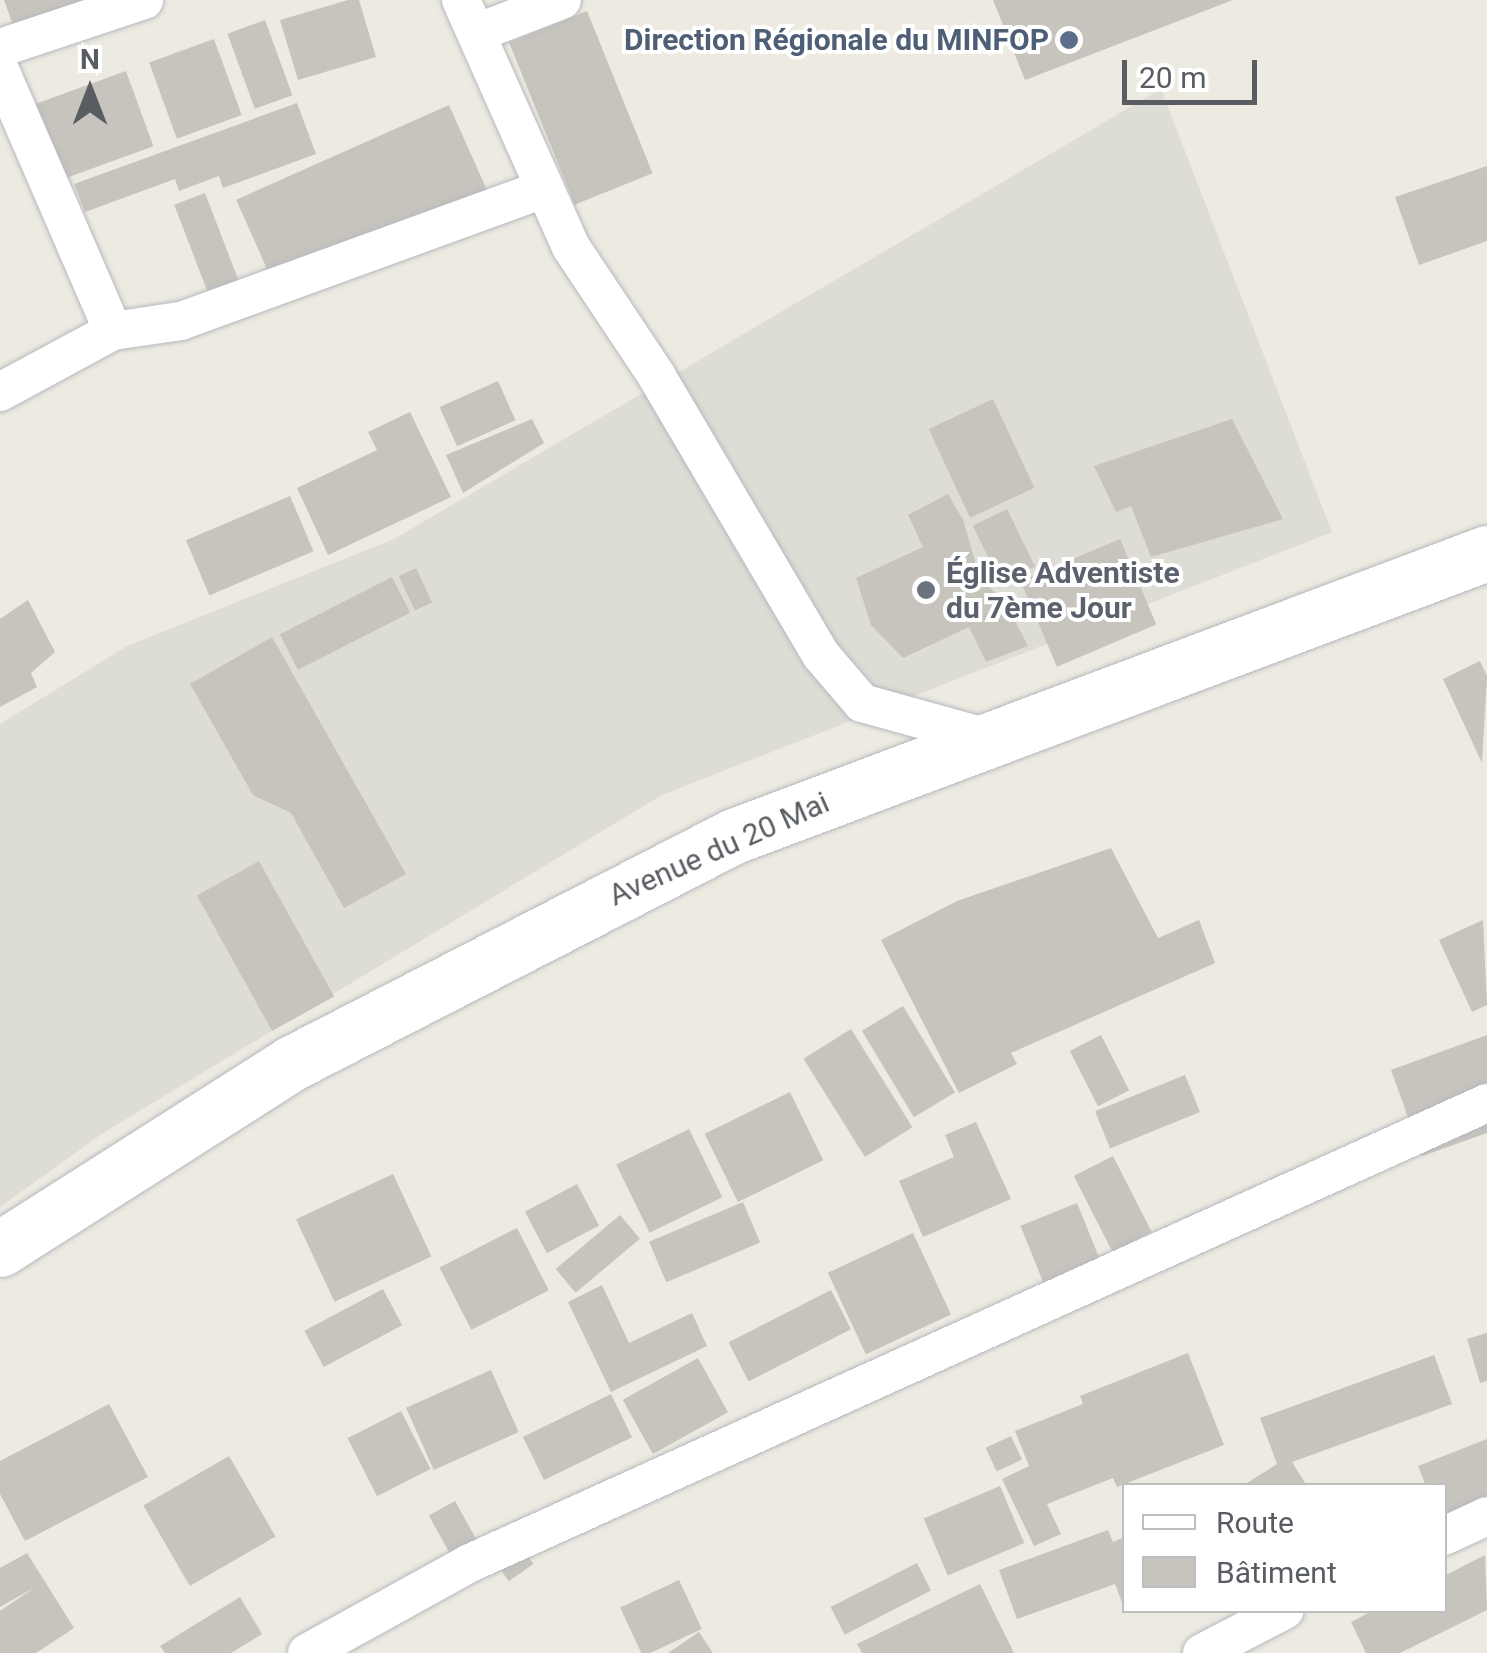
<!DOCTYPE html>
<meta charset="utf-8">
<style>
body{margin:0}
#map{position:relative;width:1487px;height:1653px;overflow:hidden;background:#edeae1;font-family:Roboto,sans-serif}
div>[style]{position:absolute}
.industrial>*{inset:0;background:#dddcd5}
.building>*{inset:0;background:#c7c4be;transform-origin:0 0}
.roads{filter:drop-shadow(0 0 2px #b6b9be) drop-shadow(0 0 2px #b6b9be)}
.street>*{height:38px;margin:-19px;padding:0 19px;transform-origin:19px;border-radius:19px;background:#fff}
.secondary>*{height:55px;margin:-27.5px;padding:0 27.5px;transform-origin:27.5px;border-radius:27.5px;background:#fff}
.dots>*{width:28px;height:28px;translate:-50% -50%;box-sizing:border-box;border:5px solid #fff;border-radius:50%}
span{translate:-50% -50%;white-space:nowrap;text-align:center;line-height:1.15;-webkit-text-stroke:8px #fff;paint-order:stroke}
.service-label{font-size:30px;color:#4e5e75;font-weight:700}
.right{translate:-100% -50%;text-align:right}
.worship-label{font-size:30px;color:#5b616d;font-weight:700}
.left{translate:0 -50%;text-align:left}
.street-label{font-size:30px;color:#595d62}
.legend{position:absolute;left:1122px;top:1483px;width:325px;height:130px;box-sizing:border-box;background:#fff;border:2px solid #bdbec0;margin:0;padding:12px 18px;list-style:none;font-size:30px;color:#595d62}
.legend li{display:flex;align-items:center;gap:20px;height:50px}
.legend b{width:50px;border:2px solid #bdbec0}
.north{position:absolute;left:40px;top:40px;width:100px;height:100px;-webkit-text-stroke:8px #fff;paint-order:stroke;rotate:0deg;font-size:28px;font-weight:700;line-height:40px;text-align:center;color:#595d62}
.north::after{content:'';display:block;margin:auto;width:35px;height:45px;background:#595d62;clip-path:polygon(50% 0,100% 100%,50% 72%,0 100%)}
.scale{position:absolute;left:1122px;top:60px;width:135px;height:45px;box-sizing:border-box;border:5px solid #595d62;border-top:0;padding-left:12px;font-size:30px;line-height:35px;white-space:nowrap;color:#595d62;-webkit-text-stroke:8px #fff;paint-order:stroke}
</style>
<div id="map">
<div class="industrial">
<div style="clip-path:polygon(1161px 89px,1332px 532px,662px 795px,103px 1133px,0 1207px,0 724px,127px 646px,394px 539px)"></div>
</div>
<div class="building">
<div style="clip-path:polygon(4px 0,93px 0,17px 36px)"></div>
<div style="clip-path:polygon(348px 0,359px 0,376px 57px,298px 80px,280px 20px)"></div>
<div style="clip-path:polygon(993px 0,1233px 0,1025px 80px)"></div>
<div style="left:587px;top:11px;width:175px;height:84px;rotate:68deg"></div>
<div style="left:265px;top:20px;width:80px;height:40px;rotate:70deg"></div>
<div style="left:214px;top:39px;width:81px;height:69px;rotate:70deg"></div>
<div style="left:126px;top:71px;width:80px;height:98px;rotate:70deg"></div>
<div style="clip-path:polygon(297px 103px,316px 154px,223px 188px,219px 176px,179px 191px,175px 179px,85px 212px,74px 184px)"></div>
<div style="left:449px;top:105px;width:94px;height:233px;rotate:66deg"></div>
<div style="clip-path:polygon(1487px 166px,1487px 241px,1419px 265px,1395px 197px)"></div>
<div style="left:205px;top:193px;width:99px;height:33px;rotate:69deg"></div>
<div style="left:498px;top:381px;width:43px;height:64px;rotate:66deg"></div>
<div style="left:993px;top:399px;width:98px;height:71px;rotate:65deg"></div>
<div style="clip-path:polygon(410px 412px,451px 497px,328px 555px,297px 488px,377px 450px,368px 432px)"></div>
<div style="clip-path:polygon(532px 419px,544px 443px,463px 493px,446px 455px)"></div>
<div style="clip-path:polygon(1232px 419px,1283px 519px,1151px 557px,1131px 506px,1116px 512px,1094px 466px)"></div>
<div style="clip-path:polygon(948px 494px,963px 520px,980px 578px,1005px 602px,1028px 646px,986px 662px,969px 627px,903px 658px,871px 625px,856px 578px,923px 547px,908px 515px)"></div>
<div style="left:290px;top:496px;width:60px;height:113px;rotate:67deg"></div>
<div style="left:1007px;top:509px;width:64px;height:38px;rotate:64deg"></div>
<div style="left:1120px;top:539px;width:93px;height:108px;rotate:67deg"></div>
<div style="left:416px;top:568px;width:38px;height:19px;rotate:65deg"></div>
<div style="left:392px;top:577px;width:40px;height:126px;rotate:63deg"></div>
<div style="clip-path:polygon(28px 600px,55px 652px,31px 673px,37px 687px,0 707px,0 619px)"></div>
<div style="clip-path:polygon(272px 637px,406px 874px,344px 908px,291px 813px,253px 795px,190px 684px)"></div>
<div style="clip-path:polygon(1480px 661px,1487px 676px,1482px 763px,1443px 679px)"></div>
<div style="clip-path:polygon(1111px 848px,1158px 938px,1199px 920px,1215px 963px,1011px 1053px,1017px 1064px,959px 1093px,881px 940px,957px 901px)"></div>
<div style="left:259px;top:861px;width:155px;height:71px;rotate:61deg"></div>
<div style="clip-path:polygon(1483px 920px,1487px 1005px,1472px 1012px,1439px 940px)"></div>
<div style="left:903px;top:1006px;width:101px;height:48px;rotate:59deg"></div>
<div style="left:851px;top:1029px;width:116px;height:56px;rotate:58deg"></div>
<div style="left:1101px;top:1035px;width:62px;height:35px;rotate:63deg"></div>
<div style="clip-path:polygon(1487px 1035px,1487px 1133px,1422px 1156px,1391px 1070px)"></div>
<div style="left:1185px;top:1075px;width:40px;height:97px;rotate:68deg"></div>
<div style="left:790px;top:1092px;width:76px;height:95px;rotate:64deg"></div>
<div style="clip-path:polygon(976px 1122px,1011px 1199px,923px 1237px,899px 1181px,954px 1157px,945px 1135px)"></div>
<div style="left:689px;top:1129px;width:76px;height:81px;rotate:64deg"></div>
<div style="left:1113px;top:1156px;width:85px;height:44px;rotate:63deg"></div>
<div style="left:393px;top:1174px;width:91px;height:107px;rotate:65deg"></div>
<div style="left:577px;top:1184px;width:47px;height:59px;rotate:62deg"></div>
<div style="left:743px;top:1202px;width:44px;height:102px;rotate:67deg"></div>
<div style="left:1077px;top:1203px;width:71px;height:61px;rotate:68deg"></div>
<div style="left:620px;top:1215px;width:31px;height:84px;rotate:50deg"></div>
<div style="left:517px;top:1228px;width:70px;height:87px;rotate:63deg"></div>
<div style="left:913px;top:1233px;width:90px;height:94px;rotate:65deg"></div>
<div style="clip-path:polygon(602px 1285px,629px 1343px,692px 1313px,707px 1346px,611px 1392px,568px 1302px)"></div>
<div style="left:383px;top:1289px;width:41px;height:89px;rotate:62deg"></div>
<div style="left:831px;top:1290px;width:44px;height:115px;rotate:63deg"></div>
<div style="clip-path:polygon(1487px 1333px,1487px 1381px,1480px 1383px,1467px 1339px)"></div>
<div style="clip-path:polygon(1188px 1353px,1224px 1445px,1117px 1487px,1113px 1478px,1047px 1504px,1061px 1534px,1034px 1546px,1002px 1479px,1029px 1466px,1015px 1431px,1083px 1404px,1080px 1396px)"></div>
<div style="clip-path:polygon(1434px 1355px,1452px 1404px,1292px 1462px,1307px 1486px,1242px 1486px,1277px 1464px,1260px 1418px)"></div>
<div style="left:698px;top:1358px;width:62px;height:86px;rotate:61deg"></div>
<div style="left:491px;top:1370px;width:68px;height:93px;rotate:66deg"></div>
<div style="left:611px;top:1394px;width:48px;height:98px;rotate:64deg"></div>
<div style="clip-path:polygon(109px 1404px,148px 1477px,25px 1541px,0 1494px,0 1461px)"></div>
<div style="left:401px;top:1411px;width:65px;height:60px;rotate:63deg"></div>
<div style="left:1011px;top:1436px;width:26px;height:28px;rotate:65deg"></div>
<div style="clip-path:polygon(1487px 1439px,1487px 1502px,1444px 1518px,1444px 1486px,1426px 1486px,1418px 1466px)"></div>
<div style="left:229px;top:1456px;width:93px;height:99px;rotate:60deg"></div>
<div style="left:1000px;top:1486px;width:62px;height:83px;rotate:67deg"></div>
<div style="left:455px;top:1501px;width:56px;height:30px;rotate:61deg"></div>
<div style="clip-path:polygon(1108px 1530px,1113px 1542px,1124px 1537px,1124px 1608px,1115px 1584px,1017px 1619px,999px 1570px)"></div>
<div style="left:511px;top:1532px;width:39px;height:30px;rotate:55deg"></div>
<div style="clip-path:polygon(27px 1553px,74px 1628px,36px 1653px,0 1653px,0 1611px,34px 1588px,0 1607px,0 1568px)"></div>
<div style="clip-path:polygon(1485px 1555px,1487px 1610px,1400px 1653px,1366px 1653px,1351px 1622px,1374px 1610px,1444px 1610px,1444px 1576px)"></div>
<div style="left:917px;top:1563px;width:31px;height:97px;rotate:63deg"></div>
<div style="left:679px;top:1580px;width:54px;height:65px;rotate:65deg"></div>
<div style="clip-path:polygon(980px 1584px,1014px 1653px,862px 1653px,857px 1644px)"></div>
<div style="clip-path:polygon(240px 1597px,262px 1634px,231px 1653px,165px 1653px,160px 1646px)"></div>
<div style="clip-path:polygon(699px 1632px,713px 1653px,668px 1653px)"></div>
</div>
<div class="roads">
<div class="street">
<div style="left:461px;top:0;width:270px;rotate:66deg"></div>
<div style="left:571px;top:247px;width:154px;rotate:56.4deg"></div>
<div style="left:656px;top:375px;width:325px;rotate:59.5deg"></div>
<div style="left:821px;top:655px;width:63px;rotate:49.5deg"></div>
<div style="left:862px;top:703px;width:131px;rotate:15.5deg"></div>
<div style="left:476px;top:33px;width:92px;rotate:-21deg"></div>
<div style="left:0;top:48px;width:152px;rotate:-18.4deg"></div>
<div style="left:0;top:70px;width:284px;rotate:66.6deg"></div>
<div style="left:0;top:392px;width:128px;rotate:-28.4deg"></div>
<div style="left:113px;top:331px;width:69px;rotate:-8.4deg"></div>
<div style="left:181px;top:321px;width:383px;rotate:-20deg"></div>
<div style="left:1444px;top:1536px;width:47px;rotate:-24.9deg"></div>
<div style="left:307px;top:1653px;width:186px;rotate:-28.9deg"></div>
<div style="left:470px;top:1563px;width:1116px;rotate:-24.34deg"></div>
<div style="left:1202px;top:1653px;width:93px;rotate:-27.4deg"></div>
</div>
<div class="secondary">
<div style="left:0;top:1249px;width:346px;rotate:-32.5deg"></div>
<div style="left:292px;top:1063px;width:497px;rotate:-27.2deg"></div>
<div style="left:734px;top:836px;width:804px;rotate:-20.6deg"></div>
</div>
</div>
<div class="dots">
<div style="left:1069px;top:40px;background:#5c6f8a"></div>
<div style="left:926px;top:590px;background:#6b7280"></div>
</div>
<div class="service-label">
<span class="right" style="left:1049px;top:40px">Direction Régionale du MINFOP</span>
</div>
<div class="worship-label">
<span class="left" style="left:946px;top:590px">Église Adventiste<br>du 7ème Jour</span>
</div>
<div class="street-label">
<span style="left:719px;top:849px;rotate:-24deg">Avenue du 20 Mai</span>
</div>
<ul class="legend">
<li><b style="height:12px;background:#fff"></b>Route</li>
<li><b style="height:28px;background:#c7c4be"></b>Bâtiment</li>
</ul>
<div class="north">N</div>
<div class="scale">20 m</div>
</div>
